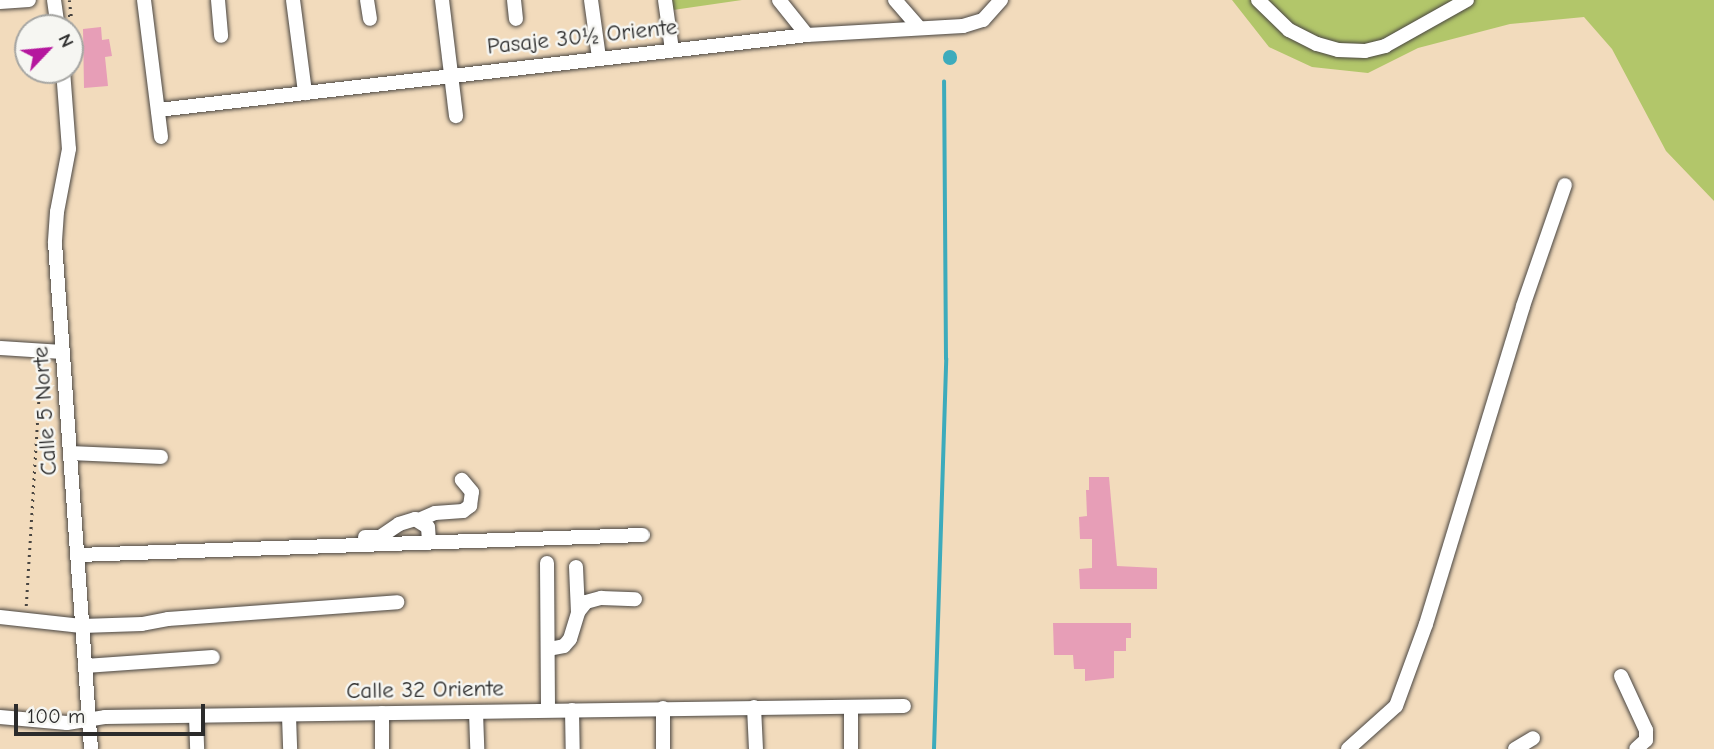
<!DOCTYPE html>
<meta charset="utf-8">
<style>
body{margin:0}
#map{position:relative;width:1714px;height:749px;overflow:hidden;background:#f2dbbc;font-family:"Comic Neue",sans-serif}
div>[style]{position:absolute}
.green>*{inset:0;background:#b2c66a}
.stream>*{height:3.5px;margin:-1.75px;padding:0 1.75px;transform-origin:1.75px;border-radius:1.75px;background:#3dabbc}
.canal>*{height:14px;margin:-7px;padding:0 7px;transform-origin:7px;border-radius:7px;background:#3dabbc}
.building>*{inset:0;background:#e79eb7}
.path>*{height:2.5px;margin-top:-1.25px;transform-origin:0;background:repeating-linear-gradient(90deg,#494541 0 2px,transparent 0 7px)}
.roads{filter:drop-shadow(0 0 2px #494541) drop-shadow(0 0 2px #494541)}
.minor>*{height:14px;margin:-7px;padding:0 7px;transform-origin:7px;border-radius:7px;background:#fff}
span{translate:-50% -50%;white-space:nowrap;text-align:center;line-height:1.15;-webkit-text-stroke:5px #f6f6f2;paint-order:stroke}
.street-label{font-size:23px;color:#2b2b2b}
.north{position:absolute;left:14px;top:14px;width:70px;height:70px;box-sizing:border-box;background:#f6f6f2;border:2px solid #a5a5a2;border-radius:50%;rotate:64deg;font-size:19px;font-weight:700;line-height:28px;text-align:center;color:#2b2b2b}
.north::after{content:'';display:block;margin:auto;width:24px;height:32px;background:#b5179e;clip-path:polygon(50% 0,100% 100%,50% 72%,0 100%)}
.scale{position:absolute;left:14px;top:704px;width:191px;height:32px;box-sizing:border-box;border:4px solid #2b2b2b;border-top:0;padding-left:9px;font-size:21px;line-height:24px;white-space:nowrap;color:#2b2b2b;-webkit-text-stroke:5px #f6f6f2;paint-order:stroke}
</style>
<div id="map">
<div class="green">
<div style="clip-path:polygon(671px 0,742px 0,673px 10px)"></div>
<div style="clip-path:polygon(1232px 0,1714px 0,1714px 201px,1666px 151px,1612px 49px,1584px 17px,1510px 24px,1418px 48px,1368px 73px,1312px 67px,1269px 47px)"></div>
</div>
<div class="stream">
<div style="left:934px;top:749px;width:390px;rotate:-88.2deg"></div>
<div style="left:946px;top:359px;width:277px;rotate:-90.4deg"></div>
</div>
<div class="canal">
<div style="left:950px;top:58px;width:1px;rotate:-90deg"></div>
</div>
<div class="building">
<div style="clip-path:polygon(101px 27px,102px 40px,109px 39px,112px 56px,105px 57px,108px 86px,84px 88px,83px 29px)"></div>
<div style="clip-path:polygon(1089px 477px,1109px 477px,1117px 566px,1157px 568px,1157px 589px,1080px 589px,1079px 569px,1092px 568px,1092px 539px,1080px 539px,1079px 517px,1087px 516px,1086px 490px,1089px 490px)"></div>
<div style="clip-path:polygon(1053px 623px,1131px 623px,1131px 638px,1126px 638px,1126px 651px,1114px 651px,1114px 678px,1085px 681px,1085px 669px,1074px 669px,1073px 655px,1054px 655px)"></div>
</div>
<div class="path">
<div style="left:68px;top:16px;width:3px"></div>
<div style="left:71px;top:16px;width:16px;rotate:-97deg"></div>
<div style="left:26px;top:606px;width:242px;rotate:-86.5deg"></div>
</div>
<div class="roads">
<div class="minor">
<div style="left:54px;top:0;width:28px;rotate:82deg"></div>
<div style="left:144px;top:0;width:138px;rotate:82.9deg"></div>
<div style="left:218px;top:0;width:36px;rotate:85deg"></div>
<div style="left:293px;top:0;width:94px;rotate:82.6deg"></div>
<div style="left:367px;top:0;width:19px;rotate:81deg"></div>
<div style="left:442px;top:0;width:117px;rotate:83.1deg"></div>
<div style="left:514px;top:0;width:19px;rotate:84deg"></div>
<div style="left:591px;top:0;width:59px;rotate:82.1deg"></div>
<div style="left:665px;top:0;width:50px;rotate:82deg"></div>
<div style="left:779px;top:0;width:45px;rotate:51.3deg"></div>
<div style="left:895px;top:0;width:37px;rotate:49deg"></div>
<div style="left:1258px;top:0;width:43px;rotate:44.1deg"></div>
<div style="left:1289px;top:30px;width:31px;rotate:27deg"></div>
<div style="left:1317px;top:44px;width:22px;rotate:16deg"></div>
<div style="left:1338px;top:50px;width:27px;rotate:2deg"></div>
<div style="left:1365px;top:51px;width:21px;rotate:-14deg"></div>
<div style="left:1385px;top:46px;width:94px;rotate:-29.3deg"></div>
<div style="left:0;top:2px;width:29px;rotate:-4deg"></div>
<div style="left:63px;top:70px;width:79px;rotate:85.7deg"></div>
<div style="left:69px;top:149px;width:64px;rotate:100.8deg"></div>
<div style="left:57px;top:212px;width:31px;rotate:94deg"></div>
<div style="left:55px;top:243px;width:507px;rotate:85.93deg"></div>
<div style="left:158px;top:110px;width:653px;rotate:-6.59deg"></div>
<div style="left:807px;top:35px;width:156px;rotate:-3.3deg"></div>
<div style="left:963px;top:26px;width:21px;rotate:-17deg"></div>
<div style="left:983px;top:20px;width:27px;rotate:-48deg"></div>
<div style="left:0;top:348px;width:63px;rotate:3.6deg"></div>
<div style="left:71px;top:453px;width:90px;rotate:2.5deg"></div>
<div style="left:419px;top:520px;width:17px;rotate:-24deg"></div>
<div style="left:435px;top:513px;width:28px;rotate:-4deg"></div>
<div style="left:463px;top:511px;width:9px;rotate:-36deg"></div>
<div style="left:470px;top:506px;width:14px;rotate:-82deg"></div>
<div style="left:472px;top:492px;width:16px;rotate:-130deg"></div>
<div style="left:365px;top:537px;width:15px"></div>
<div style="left:380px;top:537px;width:23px;rotate:-34deg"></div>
<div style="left:399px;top:524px;width:17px;rotate:-17deg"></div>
<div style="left:415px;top:519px;width:15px;rotate:32deg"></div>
<div style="left:428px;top:527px;width:15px;rotate:86deg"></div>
<div style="left:78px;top:555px;width:565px;rotate:-2.03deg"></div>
<div style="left:547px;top:563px;width:147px;rotate:89.6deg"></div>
<div style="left:576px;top:567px;width:45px;rotate:87.5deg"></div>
<div style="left:0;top:617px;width:82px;rotate:6.3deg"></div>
<div style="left:82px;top:626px;width:60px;rotate:-1.9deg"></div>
<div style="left:142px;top:624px;width:26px;rotate:-11deg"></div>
<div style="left:168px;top:619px;width:230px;rotate:-4.2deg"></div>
<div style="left:549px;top:649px;width:15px;rotate:-11deg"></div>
<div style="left:564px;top:646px;width:9px;rotate:-49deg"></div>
<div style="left:570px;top:639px;width:28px;rotate:-73deg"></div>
<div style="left:578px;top:612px;width:13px;rotate:-51deg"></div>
<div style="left:586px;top:602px;width:16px;rotate:-15deg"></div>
<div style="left:601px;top:598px;width:34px;rotate:2deg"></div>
<div style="left:85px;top:666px;width:128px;rotate:-4deg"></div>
<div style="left:1621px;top:676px;width:60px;rotate:65.2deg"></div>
<div style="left:1646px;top:730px;width:10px;rotate:90deg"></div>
<div style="left:1646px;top:740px;width:13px;rotate:138deg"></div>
<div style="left:754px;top:707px;width:42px;rotate:87.3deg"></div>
<div style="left:851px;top:707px;width:42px;rotate:90deg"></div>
<div style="left:663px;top:708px;width:41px;rotate:90deg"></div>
<div style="left:572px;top:710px;width:39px;rotate:89deg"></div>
<div style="left:476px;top:712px;width:37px;rotate:88deg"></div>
<div style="left:382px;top:713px;width:36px;rotate:90deg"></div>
<div style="left:196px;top:716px;width:33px;rotate:88deg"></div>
<div style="left:289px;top:716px;width:33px;rotate:88deg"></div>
<div style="left:0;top:717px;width:67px;rotate:5.1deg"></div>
<div style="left:67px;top:723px;width:38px;rotate:-9deg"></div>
<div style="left:105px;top:717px;width:799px;rotate:-0.79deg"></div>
<div style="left:1348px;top:749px;width:64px;rotate:-41.9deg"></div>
<div style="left:1396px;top:706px;width:87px;rotate:-69.9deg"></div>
<div style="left:1426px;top:624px;width:332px;rotate:-73deg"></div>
<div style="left:1523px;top:306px;width:128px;rotate:-70.9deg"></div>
<div style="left:1515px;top:749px;width:21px;rotate:-31deg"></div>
</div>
</div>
<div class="street-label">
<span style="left:582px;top:37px;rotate:-6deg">Pasaje 30½ Oriente</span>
<span style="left:45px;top:411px;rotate:-94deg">Calle 5 Norte</span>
<span style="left:425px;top:690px;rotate:-1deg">Calle 32 Oriente</span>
</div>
<div class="north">N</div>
<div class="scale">100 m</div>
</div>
